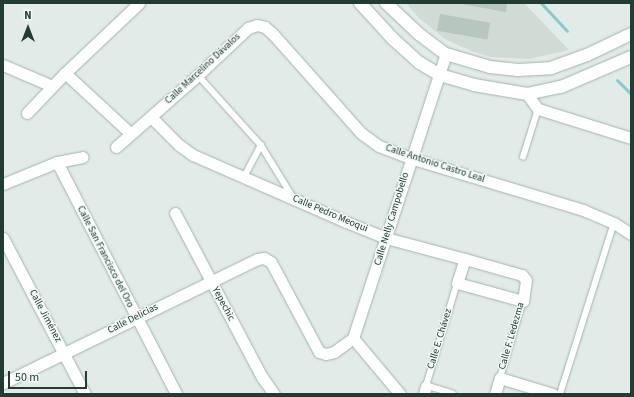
<!DOCTYPE html>
<meta charset="utf-8">
<style>
body{margin:0}
#map{position:relative;width:634px;height:397px;overflow:hidden;background:#e2ebe7;font-family:"Source Sans 3",sans-serif}
div>[style]{position:absolute}
.built>*{inset:0;background:#d0dbd5}
.stream>*{height:3px;margin:-1.5px;padding:0 1.5px;transform-origin:1.5px;border-radius:1.5px;background:#8cc8ce}
.building>*{inset:0;background:#b7c6bf;transform-origin:0 0}
.roads{filter:drop-shadow(0 0 1px #a5b3ad) drop-shadow(0 0 1px #a5b3ad)}
.lane>*{height:5.5px;margin:-2.75px;padding:0 2.75px;transform-origin:2.75px;border-radius:2.75px;background:#fff}
.street>*{height:11px;margin:-5.5px;padding:0 5.5px;transform-origin:5.5px;border-radius:5.5px;background:#fff}
.secondary>*{height:12px;margin:-6px;padding:0 6px;transform-origin:6px;border-radius:6px;background:#fff}
span{translate:-50% -50%;white-space:nowrap;text-align:center;line-height:1.15;-webkit-text-stroke:3px #f2f8f5;paint-order:stroke}
.street-label{font-size:10px;color:#233c33}
.frame{position:absolute;inset:0;border:4px solid #233c33;pointer-events:none}
.north{position:absolute;left:8px;top:8px;width:40px;height:40px;-webkit-text-stroke:3px #f2f8f5;paint-order:stroke;rotate:0deg;font-size:11px;font-weight:700;line-height:16px;text-align:center;color:#233c33}
.north::after{content:'';display:block;margin:auto;width:14px;height:18px;background:#233c33;clip-path:polygon(50% 0,100% 100%,50% 72%,0 100%)}
.scale{position:absolute;left:8px;top:371px;width:79px;height:18px;box-sizing:border-box;border:2px solid #233c33;border-top:0;padding-left:5px;font-size:12px;line-height:14px;white-space:nowrap;color:#233c33;-webkit-text-stroke:3px #f2f8f5;paint-order:stroke}
</style>
<div id="map">
<div class="built">
<div style="clip-path:polygon(406px 3px,524px 3px,569px 50px,529px 59px,491px 57px,471px 51px,445px 39px,419px 18px)"></div>
</div>
<div class="stream">
<div style="left:541px;top:3px;width:38px;rotate:47deg"></div>
<div style="left:617px;top:80px;width:20px;rotate:45deg"></div>
</div>
<div class="building">
<div style="clip-path:polygon(456px 3px,507px 3px,506px 12px)"></div>
<div style="left:440px;top:14px;width:51px;height:17px;rotate:10deg"></div>
</div>
<div class="roads">
<div class="lane">
<div style="left:198px;top:75px;width:94px;rotate:48deg"></div>
<div style="left:261px;top:145px;width:61px;rotate:58.4deg"></div>
<div style="left:523px;top:157px;width:50px;rotate:-72.6deg"></div>
<div style="left:244px;top:177px;width:36px;rotate:-62deg"></div>
<div style="left:500px;top:378px;width:80px;rotate:-73.4deg"></div>
<div style="left:453px;top:394px;width:28px;rotate:-163deg"></div>
<div style="left:426px;top:386px;width:108px;rotate:-73.2deg"></div>
<div style="left:560px;top:394px;width:179px;rotate:-72.5deg"></div>
</div>
<div class="street">
<div style="left:3px;top:65px;width:53px;rotate:23.2deg"></div>
<div style="left:65px;top:73px;width:88px;rotate:42.7deg"></div>
<div style="left:527px;top:94px;width:19px;rotate:54deg"></div>
<div style="left:538px;top:109px;width:97px;rotate:17.3deg"></div>
<div style="left:27px;top:113px;width:55px;rotate:-46.5deg"></div>
<div style="left:65px;top:73px;width:102px;rotate:-43.4deg"></div>
<div style="left:151px;top:117px;width:40px;rotate:45deg"></div>
<div style="left:179px;top:145px;width:17px;rotate:36deg"></div>
<div style="left:193px;top:155px;width:167px;rotate:23.6deg"></div>
<div style="left:346px;top:222px;width:43px;rotate:21.8deg"></div>
<div style="left:386px;top:238px;width:82px;rotate:14.9deg"></div>
<div style="left:465px;top:259px;width:59px;rotate:15.7deg"></div>
<div style="left:522px;top:275px;width:6px;rotate:51deg"></div>
<div style="left:526px;top:280px;width:21px;rotate:98deg"></div>
<div style="left:523px;top:301px;width:68px;rotate:-164.7deg"></div>
<div style="left:457px;top:283px;width:25px;rotate:-72deg"></div>
<div style="left:116px;top:147px;width:109px;rotate:-41.3deg"></div>
<div style="left:198px;top:75px;width:69px;rotate:-43.2deg"></div>
<div style="left:248px;top:28px;width:9px;rotate:-18deg"></div>
<div style="left:257px;top:25px;width:8px;rotate:14deg"></div>
<div style="left:265px;top:27px;width:9px;rotate:41deg"></div>
<div style="left:272px;top:33px;width:134px;rotate:48.3deg"></div>
<div style="left:361px;top:133px;width:22px;rotate:36deg"></div>
<div style="left:379px;top:146px;width:33px;rotate:21deg"></div>
<div style="left:410px;top:158px;width:181px;rotate:16.7deg"></div>
<div style="left:583px;top:210px;width:34px;rotate:23deg"></div>
<div style="left:614px;top:223px;width:20px;rotate:33deg"></div>
<div style="left:57px;top:162px;width:261px;rotate:62.8deg"></div>
<div style="left:3px;top:184px;width:58px;rotate:-22.2deg"></div>
<div style="left:57px;top:162px;width:26px;rotate:-11deg"></div>
<div style="left:175px;top:213px;width:186px;rotate:62.1deg"></div>
<div style="left:262px;top:377px;width:21px;rotate:55deg"></div>
<div style="left:3px;top:238px;width:176px;rotate:62.3deg"></div>
<div style="left:353px;top:338px;width:299px;rotate:-71.9deg"></div>
<div style="left:353px;top:338px;width:73px;rotate:50deg"></div>
<div style="left:3px;top:383px;width:283px;rotate:-26deg"></div>
<div style="left:257px;top:259px;width:7px;rotate:-8deg"></div>
<div style="left:264px;top:258px;width:8px;rotate:30deg"></div>
<div style="left:271px;top:262px;width:102px;rotate:61.9deg"></div>
<div style="left:319px;top:352px;width:7px;rotate:16deg"></div>
<div style="left:326px;top:354px;width:8px;rotate:-14deg"></div>
<div style="left:334px;top:352px;width:24px;rotate:-36deg"></div>
<div style="left:424px;top:394px;width:8px;rotate:-76deg"></div>
<div style="left:495px;top:394px;width:17px;rotate:-73deg"></div>
<div style="left:500px;top:378px;width:55px;rotate:16.8deg"></div>
</div>
<div class="secondary">
<div style="left:360px;top:3px;width:49px;rotate:47.5deg"></div>
<div style="left:393px;top:39px;width:36px;rotate:42deg"></div>
<div style="left:420px;top:63px;width:23px;rotate:31deg"></div>
<div style="left:440px;top:75px;width:35px;rotate:16deg"></div>
<div style="left:474px;top:85px;width:54px;rotate:9.6deg"></div>
<div style="left:527px;top:94px;width:35px;rotate:-12deg"></div>
<div style="left:561px;top:87px;width:76px;rotate:-23.2deg"></div>
<div style="left:386px;top:3px;width:45px;rotate:43.2deg"></div>
<div style="left:419px;top:34px;width:34px;rotate:37deg"></div>
<div style="left:446px;top:54px;width:46px;rotate:16.5deg"></div>
<div style="left:490px;top:67px;width:28px;rotate:6deg"></div>
<div style="left:518px;top:70px;width:33px;rotate:-3deg"></div>
<div style="left:551px;top:68px;width:38px;rotate:-20deg"></div>
<div style="left:587px;top:55px;width:49px;rotate:-25.5deg"></div>
</div>
</div>
<div class="street-label">
<span style="left:203px;top:69px;rotate:-43deg">Calle Marcelino Dávalos</span>
<span style="left:435px;top:164px;rotate:18deg">Calle Antonio Castro Leal</span>
<span style="left:330px;top:214px;rotate:23deg">Calle Pedro Meoqui</span>
<span style="left:392px;top:219px;rotate:-73deg">Calle Nelly Campobello</span>
<span style="left:105px;top:257px;rotate:63deg">Calle San Francisco del Oro</span>
<span style="left:223px;top:304px;rotate:62deg">Yepechic</span>
<span style="left:45px;top:316px;rotate:62deg">Calle Jiménez</span>
<span style="left:133px;top:319px;rotate:-27deg">Calle Delicias</span>
<span style="left:512px;top:336px;rotate:-74deg">Calle F. Ledezma</span>
<span style="left:440px;top:339px;rotate:-73deg">Calle E. Chávez</span>
</div>
<div class="frame"></div>
<div class="north">N</div>
<div class="scale">50 m</div>
</div>
